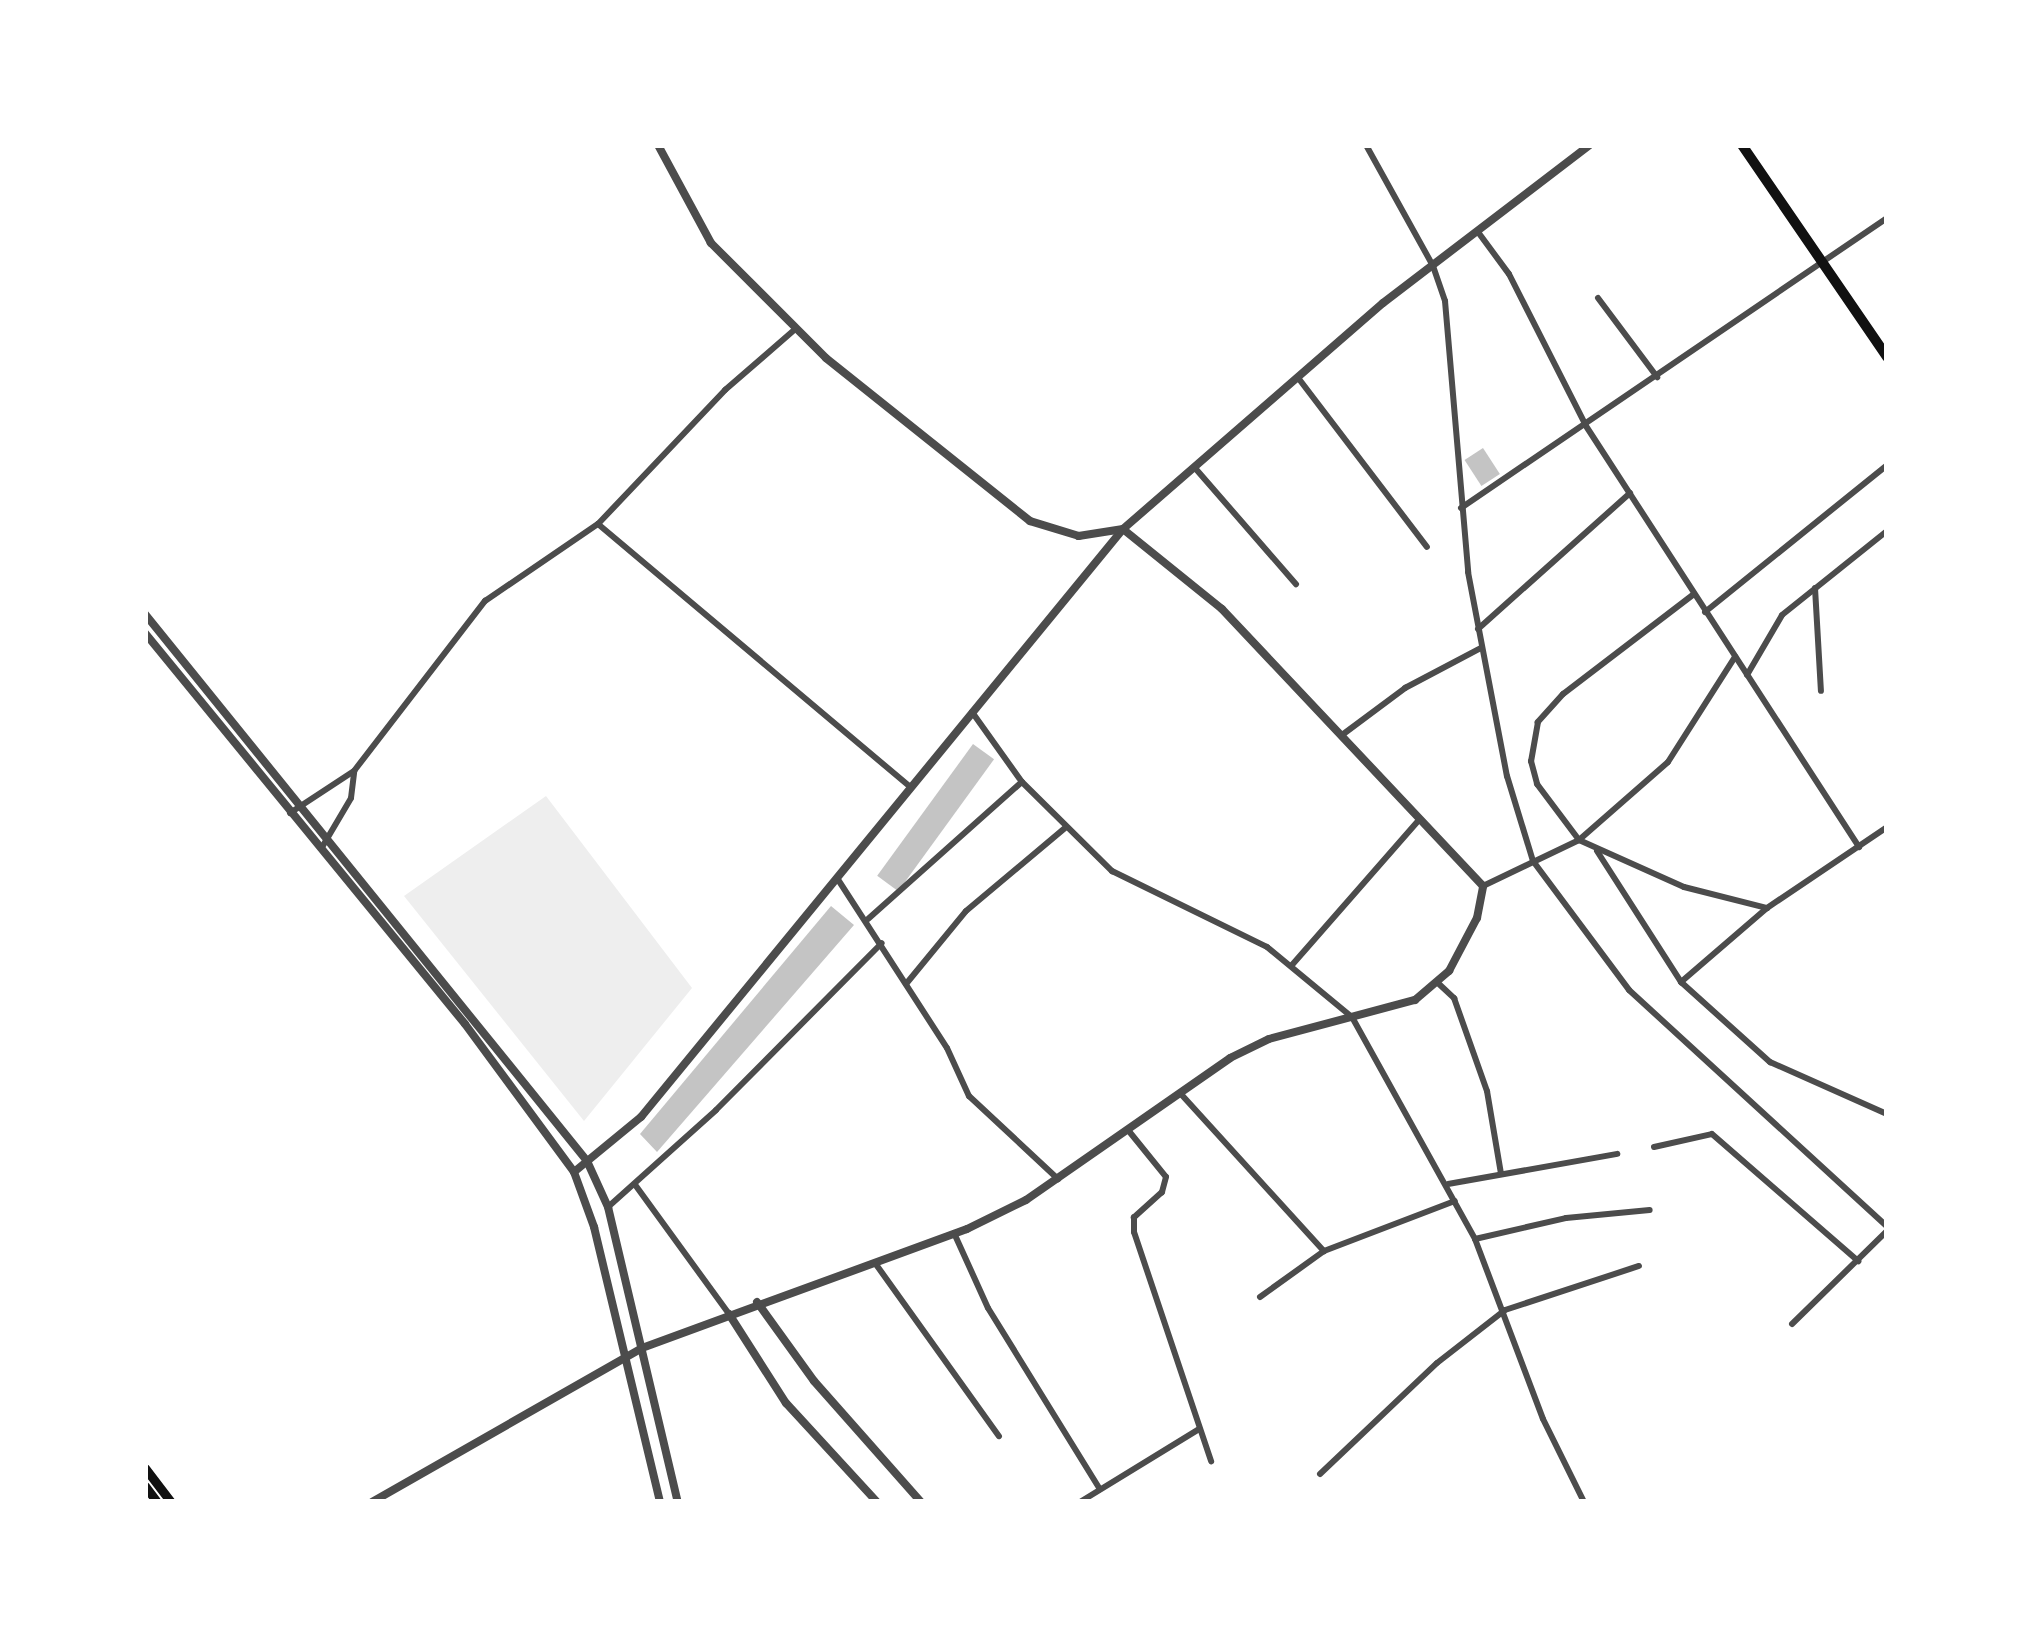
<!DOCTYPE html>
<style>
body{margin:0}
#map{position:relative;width:2032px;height:1647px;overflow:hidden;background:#fff;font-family:"Playfair Display",serif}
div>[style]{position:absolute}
.green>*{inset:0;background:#eee}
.building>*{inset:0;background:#c4c4c4;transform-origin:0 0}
.minor>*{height:6px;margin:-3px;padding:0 3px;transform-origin:3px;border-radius:3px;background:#4c4c4c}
.tertiary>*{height:8px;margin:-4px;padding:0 4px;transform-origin:4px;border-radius:4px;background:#4c4c4c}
.secondary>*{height:9px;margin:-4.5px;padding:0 4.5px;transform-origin:4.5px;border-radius:4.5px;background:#111}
.primary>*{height:10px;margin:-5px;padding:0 5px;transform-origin:5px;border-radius:5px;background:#111}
span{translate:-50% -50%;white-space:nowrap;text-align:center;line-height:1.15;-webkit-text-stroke:9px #fff;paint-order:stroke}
.frame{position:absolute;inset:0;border:148px solid #fff;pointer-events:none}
</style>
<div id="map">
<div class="green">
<div style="clip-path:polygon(546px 796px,692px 988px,584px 1121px,404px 896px)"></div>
</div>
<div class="building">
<div style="left:1483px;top:448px;width:31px;height:22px;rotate:57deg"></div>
<div style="left:973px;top:744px;width:26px;height:163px;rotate:36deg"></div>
<div style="clip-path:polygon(831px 906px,854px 925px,657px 1152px,640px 1134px)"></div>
</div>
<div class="minor">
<div style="left:1366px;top:145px;width:138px;rotate:61deg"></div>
<div style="left:1433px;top:266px;width:37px;rotate:71deg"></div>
<div style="left:1445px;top:301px;width:272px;rotate:85.1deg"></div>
<div style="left:1468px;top:572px;width:208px;rotate:79.2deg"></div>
<div style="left:1507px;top:776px;width:89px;rotate:73deg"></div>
<div style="left:1533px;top:861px;width:161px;rotate:53.3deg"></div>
<div style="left:1629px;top:990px;width:350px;rotate:42.5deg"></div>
<div style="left:1478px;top:232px;width:52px;rotate:53.6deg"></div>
<div style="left:1509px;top:274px;width:170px;rotate:63.1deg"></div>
<div style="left:1586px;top:426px;width:502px;rotate:57.04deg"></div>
<div style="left:1598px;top:298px;width:99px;rotate:53.2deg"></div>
<div style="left:1299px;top:379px;width:211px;rotate:52.7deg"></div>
<div style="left:1195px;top:468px;width:154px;rotate:49deg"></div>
<div style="left:1461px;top:508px;width:515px;rotate:-34.25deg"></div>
<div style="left:598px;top:524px;width:408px;rotate:40.1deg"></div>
<div style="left:1815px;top:588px;width:103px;rotate:86.7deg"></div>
<div style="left:1694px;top:594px;width:165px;rotate:142.6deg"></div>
<div style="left:1563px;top:694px;width:38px;rotate:132deg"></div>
<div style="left:1538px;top:722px;width:40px;rotate:100deg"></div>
<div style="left:1531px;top:761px;width:24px;rotate:75deg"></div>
<div style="left:1537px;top:784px;width:70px;rotate:53.1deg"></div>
<div style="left:1579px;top:840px;width:118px;rotate:-41.2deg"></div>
<div style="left:1668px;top:762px;width:125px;rotate:-57.5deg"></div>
<div style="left:1705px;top:612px;width:234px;rotate:-38.9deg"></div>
<div style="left:1478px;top:629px;width:204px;rotate:-41.8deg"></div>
<div style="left:1747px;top:675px;width:69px;rotate:-59.7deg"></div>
<div style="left:1782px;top:615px;width:134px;rotate:-38.7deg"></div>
<div style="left:972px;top:712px;width:86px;rotate:54.5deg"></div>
<div style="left:1022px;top:782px;width:127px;rotate:44.7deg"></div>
<div style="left:1112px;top:871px;width:173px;rotate:26.1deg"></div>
<div style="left:1267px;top:947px;width:110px;rotate:39.5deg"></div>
<div style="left:1352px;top:1017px;width:254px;rotate:61deg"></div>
<div style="left:1475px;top:1239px;width:192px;rotate:69.3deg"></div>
<div style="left:1543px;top:1419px;width:93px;rotate:63.7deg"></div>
<div style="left:1342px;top:735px;width:79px;rotate:-36.7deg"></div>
<div style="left:1405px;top:688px;width:86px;rotate:-27.8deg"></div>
<div style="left:290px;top:813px;width:77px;rotate:-33.3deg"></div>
<div style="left:354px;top:771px;width:215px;rotate:-52.4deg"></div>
<div style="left:485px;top:601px;width:137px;rotate:-34.3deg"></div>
<div style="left:598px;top:524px;width:185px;rotate:-46.5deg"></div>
<div style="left:725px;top:390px;width:90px;rotate:-40.9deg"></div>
<div style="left:321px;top:849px;width:59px;rotate:-59.5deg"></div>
<div style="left:351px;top:798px;width:26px;rotate:-83deg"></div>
<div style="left:1597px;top:851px;width:156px;rotate:57.3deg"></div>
<div style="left:1681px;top:982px;width:120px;rotate:42deg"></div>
<div style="left:1770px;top:1062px;width:128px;rotate:24deg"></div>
<div style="left:837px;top:878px;width:202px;rotate:57.1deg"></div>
<div style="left:947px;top:1048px;width:53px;rotate:65.4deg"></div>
<div style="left:969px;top:1096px;width:122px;rotate:43deg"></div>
<div style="left:1483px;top:886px;width:106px;rotate:-25.6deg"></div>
<div style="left:1579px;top:840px;width:115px;rotate:24.1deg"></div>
<div style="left:1684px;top:887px;width:86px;rotate:14.2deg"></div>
<div style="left:868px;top:919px;width:206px;rotate:-41.7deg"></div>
<div style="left:1292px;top:965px;width:194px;rotate:-48.8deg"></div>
<div style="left:1681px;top:982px;width:113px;rotate:-40.7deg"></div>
<div style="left:1767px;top:908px;width:145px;rotate:-34deg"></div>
<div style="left:906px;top:984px;width:94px;rotate:-50.6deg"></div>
<div style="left:966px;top:911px;width:129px;rotate:-40deg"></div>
<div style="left:1439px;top:984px;width:21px;rotate:43deg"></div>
<div style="left:1454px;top:998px;width:99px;rotate:70.5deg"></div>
<div style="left:1487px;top:1091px;width:84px;rotate:80.4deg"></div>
<div style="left:1180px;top:1093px;width:214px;rotate:47.7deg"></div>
<div style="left:1128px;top:1130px;width:60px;rotate:51deg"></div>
<div style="left:1166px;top:1177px;width:16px;rotate:105deg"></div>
<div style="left:1162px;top:1192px;width:38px;rotate:138deg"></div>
<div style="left:1134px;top:1217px;width:15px;rotate:90deg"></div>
<div style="left:1134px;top:1232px;width:242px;rotate:71.4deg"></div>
<div style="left:1654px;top:1147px;width:59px;rotate:-12.6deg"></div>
<div style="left:1712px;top:1134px;width:194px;rotate:41deg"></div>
<div style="left:1448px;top:1184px;width:172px;rotate:-10.1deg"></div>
<div style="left:636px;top:1186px;width:158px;rotate:54deg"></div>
<div style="left:608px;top:1207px;width:145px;rotate:-41.9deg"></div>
<div style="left:716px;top:1110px;width:235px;rotate:-45.2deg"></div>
<div style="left:954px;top:1233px;width:82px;rotate:65.6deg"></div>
<div style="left:988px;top:1308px;width:213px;rotate:58.3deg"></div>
<div style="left:1475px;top:1239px;width:93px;rotate:-13deg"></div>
<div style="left:1566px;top:1218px;width:84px;rotate:-5.4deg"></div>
<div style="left:875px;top:1263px;width:213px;rotate:54.4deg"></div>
<div style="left:1260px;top:1297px;width:79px;rotate:-35.7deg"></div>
<div style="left:1324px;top:1251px;width:140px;rotate:-20.9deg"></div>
<div style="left:1792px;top:1324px;width:133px;rotate:-44.4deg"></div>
<div style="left:1320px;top:1474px;width:161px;rotate:-43.5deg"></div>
<div style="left:1437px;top:1363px;width:86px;rotate:-37.9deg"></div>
<div style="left:1505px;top:1310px;width:141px;rotate:-18.2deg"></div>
<div style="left:1080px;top:1502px;width:140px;rotate:-31.5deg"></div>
</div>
<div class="tertiary">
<div style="left:145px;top:614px;width:703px;rotate:51.06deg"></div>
<div style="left:587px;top:1161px;width:51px;rotate:65.5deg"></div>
<div style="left:608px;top:1207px;width:303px;rotate:76.7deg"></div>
<div style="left:145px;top:633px;width:505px;rotate:50.7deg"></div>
<div style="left:465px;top:1024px;width:184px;rotate:53.6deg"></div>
<div style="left:574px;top:1172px;width:59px;rotate:70deg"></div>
<div style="left:594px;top:1227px;width:283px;rotate:76.5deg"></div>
<div style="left:574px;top:1172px;width:87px;rotate:-39.4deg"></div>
<div style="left:641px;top:1117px;width:760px;rotate:-50.66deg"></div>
<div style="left:1123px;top:529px;width:344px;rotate:-41deg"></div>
<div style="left:1383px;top:303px;width:260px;rotate:-37.4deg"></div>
<div style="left:757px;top:1302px;width:97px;rotate:54.2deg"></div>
<div style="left:814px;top:1381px;width:162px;rotate:48.5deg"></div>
<div style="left:729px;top:1314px;width:106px;rotate:57.4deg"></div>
<div style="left:786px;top:1403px;width:134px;rotate:47.4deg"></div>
<div style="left:372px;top:1502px;width:311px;rotate:-29.7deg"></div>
<div style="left:642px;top:1348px;width:346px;rotate:-20.1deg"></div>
<div style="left:967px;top:1229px;width:66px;rotate:-26.2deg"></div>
<div style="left:1026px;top:1200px;width:249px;rotate:-34.8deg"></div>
<div style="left:1230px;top:1058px;width:43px;rotate:-26deg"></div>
<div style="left:1269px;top:1039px;width:151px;rotate:-15deg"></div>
<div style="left:1415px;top:1000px;width:45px;rotate:-40.5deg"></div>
<div style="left:1449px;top:971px;width:60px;rotate:-62.2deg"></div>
<div style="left:1477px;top:918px;width:33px;rotate:-79deg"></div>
<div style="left:1483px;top:886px;width:381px;rotate:-133.3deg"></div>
<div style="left:1222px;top:609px;width:127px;rotate:-141.1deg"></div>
<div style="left:1123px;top:529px;width:45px;rotate:171deg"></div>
<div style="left:1079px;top:536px;width:51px;rotate:-163deg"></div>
<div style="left:1030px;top:521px;width:261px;rotate:-141.4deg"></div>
<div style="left:826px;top:358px;width:163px;rotate:-135deg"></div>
<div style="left:711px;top:243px;width:111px;rotate:-118.4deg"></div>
</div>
<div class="secondary">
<div style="left:145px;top:1468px;width:43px;rotate:52.6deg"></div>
<div style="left:145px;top:1486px;width:20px;rotate:53deg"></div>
</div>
<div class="primary">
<div style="left:1742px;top:145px;width:257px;rotate:55.6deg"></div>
</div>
<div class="frame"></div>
</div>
